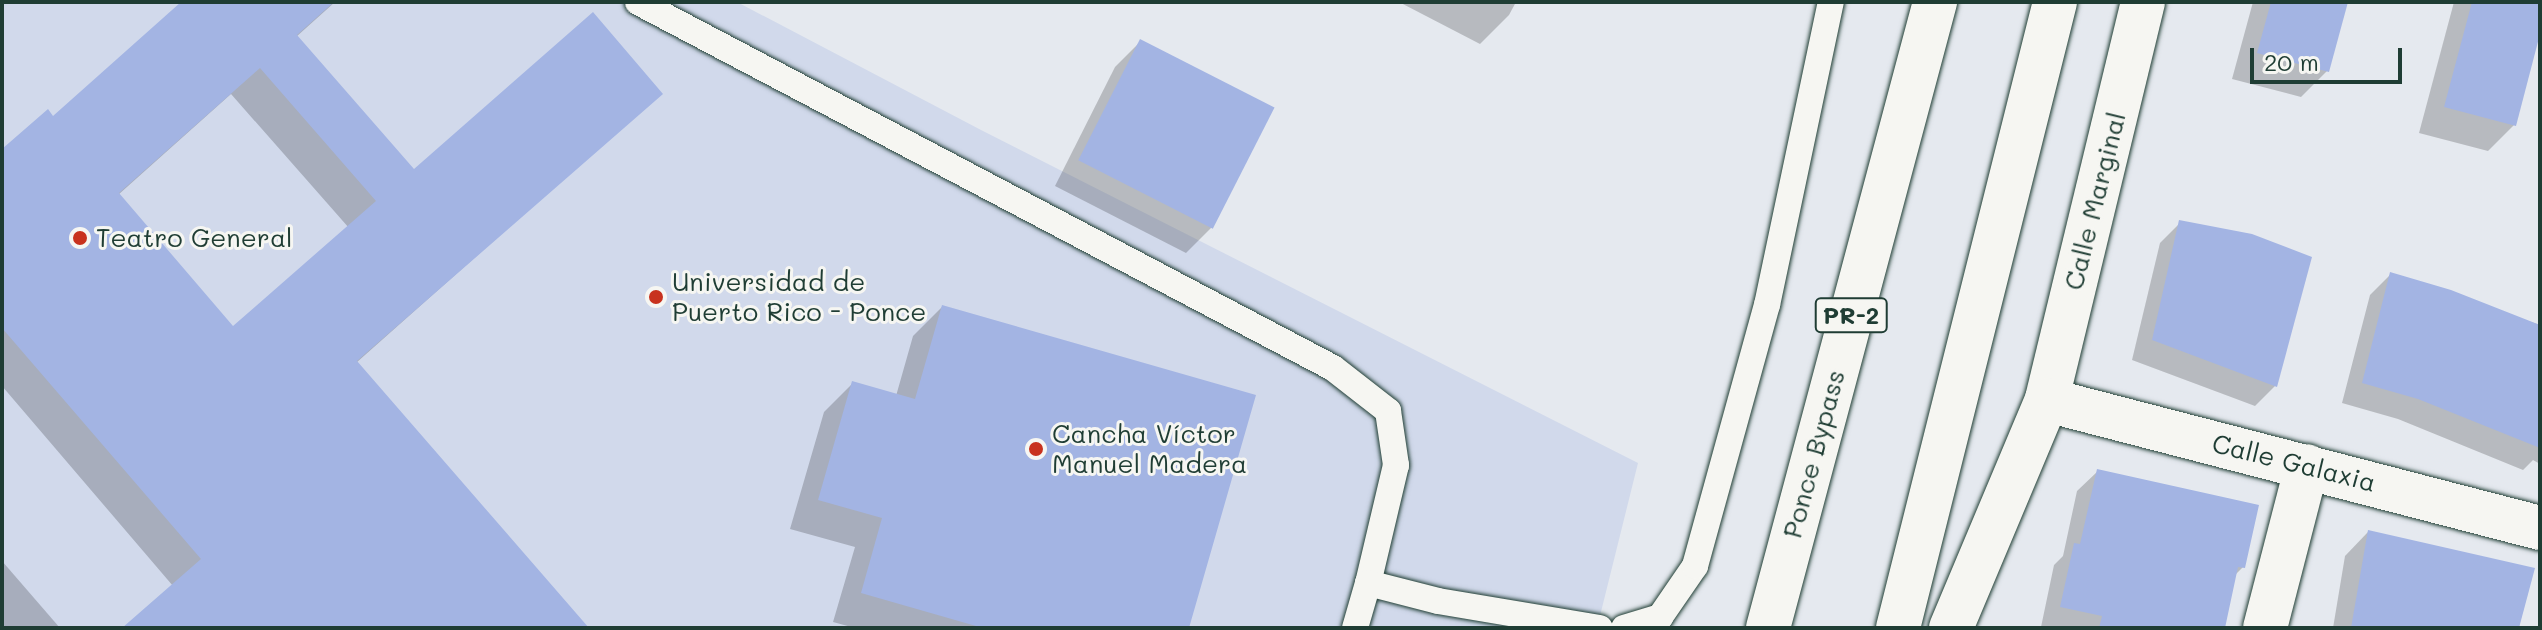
<!DOCTYPE html>
<meta charset="utf-8">
<style>
body{margin:0}
#map{position:relative;width:2542px;height:630px;overflow:hidden;background:#e5e9ef;font-family:Mali,sans-serif}
div>[style]{position:absolute}
.built>*{inset:0;background:#d1d9eb}
.shadow>*{inset:0;background:#0003}
.building>*{inset:0;background:#a3b4e3;transform-origin:0 0}
.roads{filter:drop-shadow(0 0 2px #1f3d34) drop-shadow(0 0 2px #1f3d34)}
.lane>*{height:26px;margin:-13px;padding:0 13px;transform-origin:13px;border-radius:13px;background:#f6f6f2}
.street>*{height:44px;margin:-22px;padding:0 22px;transform-origin:22px;border-radius:22px;background:#f6f6f2}
.highway>*{height:44px;margin:-22px;padding:0 22px;transform-origin:22px;border-radius:22px;background:#f6f6f2}
.dots>*{width:22px;height:22px;translate:-50% -50%;box-sizing:border-box;border:4px solid #f6f6f2;border-radius:50%}
span{translate:-50% -50%;white-space:nowrap;text-align:center;line-height:1.15;-webkit-text-stroke:6px #f6f6f2;paint-order:stroke}
.shield-label span{padding:2px 6px;background:#f6f6f2;border:2px solid;border-radius:6px;-webkit-text-stroke-width:0}
.shield-label{font-size:24px;color:#1f3d34;font-weight:700}
.street-label{font-size:26px;color:#1f3d34}
.poi-label{font-size:26px;color:#1f3d34}
.left{translate:0 -50%;text-align:left}
.frame{position:absolute;inset:0;border:4px solid #1f3d34;pointer-events:none}
.scale{position:absolute;left:2250px;top:48px;width:152px;height:36px;box-sizing:border-box;border:4px solid #1f3d34;border-top:0;padding-left:10px;font-size:24px;line-height:28px;white-space:nowrap;color:#1f3d34;-webkit-text-stroke:6px #f6f6f2;paint-order:stroke}
</style>
<div id="map">
<div class="built">
<div style="clip-path:polygon(2px 2px,737px 2px,981px 130px,1638px 463px,1597px 628px,2px 628px)"></div>
</div>
<div class="shadow">
<div style="clip-path:polygon(evenodd,184px 2px,335px 2px,296px 37px,414px 172px,660px 93px,356px 363px,566px 628px,125px 628px,173px 586px,2px 386px,2px 152px,53px 119px,184px 2px,231px 94px,349px 228px,233px 329px,118px 195px,231px 94px)"></div>
<div style="clip-path:polygon(1399px 2px,1516px 2px,1509px 15px,1480px 44px)"></div>
<div style="clip-path:polygon(2253px 2px,2346px 2px,2327px 71px,2301px 97px,2232px 79px)"></div>
<div style="clip-path:polygon(2454px 2px,2540px 2px,2540px 27px,2514px 125px,2488px 151px,2419px 133px)"></div>
<div style="clip-path:polygon(1141px 41px,1212px 227px,1186px 253px,1055px 186px,1115px 67px)"></div>
<div style="clip-path:polygon(2180px 223px,2275px 386px,2255px 406px,2132px 360px,2160px 243px)"></div>
<div style="clip-path:polygon(2390px 275px,2540px 325px,2540px 464px,2533px 460px,2523px 470px,2398px 419px,2342px 403px,2370px 295px)"></div>
<div style="clip-path:polygon(942px 307px,1187px 628px,855px 628px,833px 622px,855px 547px,790px 529px,824px 412px,853px 383px,896px 396px,913px 336px)"></div>
<div style="clip-path:polygon(2098px 471px,2243px 567px,2234px 576px,2223px 628px,2041px 627px,2054px 565px,2063px 556px,2077px 491px)"></div>
<div style="clip-path:polygon(2368px 532px,2483px 628px,2333px 628px,2345px 556px)"></div>
<div style="clip-path:polygon(2px 561px,60px 628px,2px 628px)"></div>
</div>
<div class="building">
<div style="clip-path:polygon(evenodd,181px 2px,334px 2px,297px 35px,414px 169px,593px 12px,663px 94px,357px 361px,589px 628px,122px 628px,201px 559px,2px 328px,2px 149px,48px 109px,53px 116px,181px 2px,260px 68px,376px 201px,233px 326px,119px 193px,260px 68px)"></div>
<div style="clip-path:polygon(2271px 2px,2348px 2px,2329px 72px,2257px 53px)"></div>
<div style="clip-path:polygon(2472px 2px,2540px 2px,2540px 34px,2516px 126px,2444px 107px)"></div>
<div style="left:1140px;top:39px;width:151px;height:136px;rotate:27deg"></div>
<div style="clip-path:polygon(2179px 220px,2252px 234px,2312px 257px,2277px 387px,2152px 340px)"></div>
<div style="clip-path:polygon(2390px 272px,2451px 290px,2540px 325px,2540px 448px,2418px 399px,2362px 383px)"></div>
<div style="clip-path:polygon(942px 305px,1256px 395px,1189px 628px,983px 628px,861px 593px,882px 518px,818px 500px,852px 381px,915px 399px)"></div>
<div style="clip-path:polygon(2097px 469px,2259px 505px,2245px 568px,2238px 567px,2225px 628px,2099px 628px,2102px 616px,2060px 607px,2074px 543px,2080px 544px)"></div>
<div style="clip-path:polygon(2368px 530px,2535px 568px,2519px 628px,2351px 628px)"></div>
</div>
<div class="roads">
<div class="lane">
<div style="left:638px;top:2px;width:785px;rotate:27.77deg"></div>
<div style="left:1333px;top:368px;width:70px;rotate:38deg"></div>
<div style="left:1388px;top:411px;width:55px;rotate:81.6deg"></div>
<div style="left:1396px;top:465px;width:121px;rotate:103.3deg"></div>
<div style="left:1355px;top:628px;width:47px;rotate:-73.9deg"></div>
<div style="left:1368px;top:583px;width:72px;rotate:14.4deg"></div>
<div style="left:1438px;top:601px;width:164px;rotate:9.5deg"></div>
<div style="left:1624px;top:628px;width:38px;rotate:-17deg"></div>
<div style="left:1660px;top:617px;width:62px;rotate:-55.5deg"></div>
<div style="left:1695px;top:566px;width:271px;rotate:-74.6deg"></div>
<div style="left:1767px;top:305px;width:310px;rotate:-78.1deg"></div>
</div>
<div class="street">
<div style="left:2143px;top:2px;width:409px;rotate:103.6deg"></div>
<div style="left:2047px;top:400px;width:509px;rotate:14.55deg"></div>
<div style="left:2265px;top:628px;width:167px;rotate:-75.5deg"></div>
</div>
<div class="highway">
<div style="left:1768px;top:628px;width:648px;rotate:-75.06deg"></div>
<div style="left:1898px;top:628px;width:645px;rotate:-75.92deg"></div>
<div style="left:1951px;top:628px;width:247px;rotate:-67.2deg"></div>
</div>
</div>
<div class="dots">
<div style="left:80px;top:238px;background:#c8321e"></div>
<div style="left:656px;top:297px;background:#c8321e"></div>
<div style="left:1036px;top:449px;background:#c8321e"></div>
</div>
<div class="shield-label">
<span style="left:1851px;top:315px">PR-2</span>
</div>
<div class="street-label">
<span style="left:2095px;top:201px;rotate:-76deg">Calle Marginal</span>
<span style="left:1814px;top:454px;rotate:-75deg">Ponce Bypass</span>
<span style="left:2294px;top:463px;rotate:14deg">Calle Galaxia</span>
</div>
<div class="poi-label">
<span class="left" style="left:96px;top:238px">Teatro General</span>
<span class="left" style="left:672px;top:297px">Universidad de<br>Puerto Rico - Ponce</span>
<span class="left" style="left:1052px;top:449px">Cancha Víctor<br>Manuel Madera</span>
</div>
<div class="frame"></div>
<div class="scale">20 m</div>
</div>
